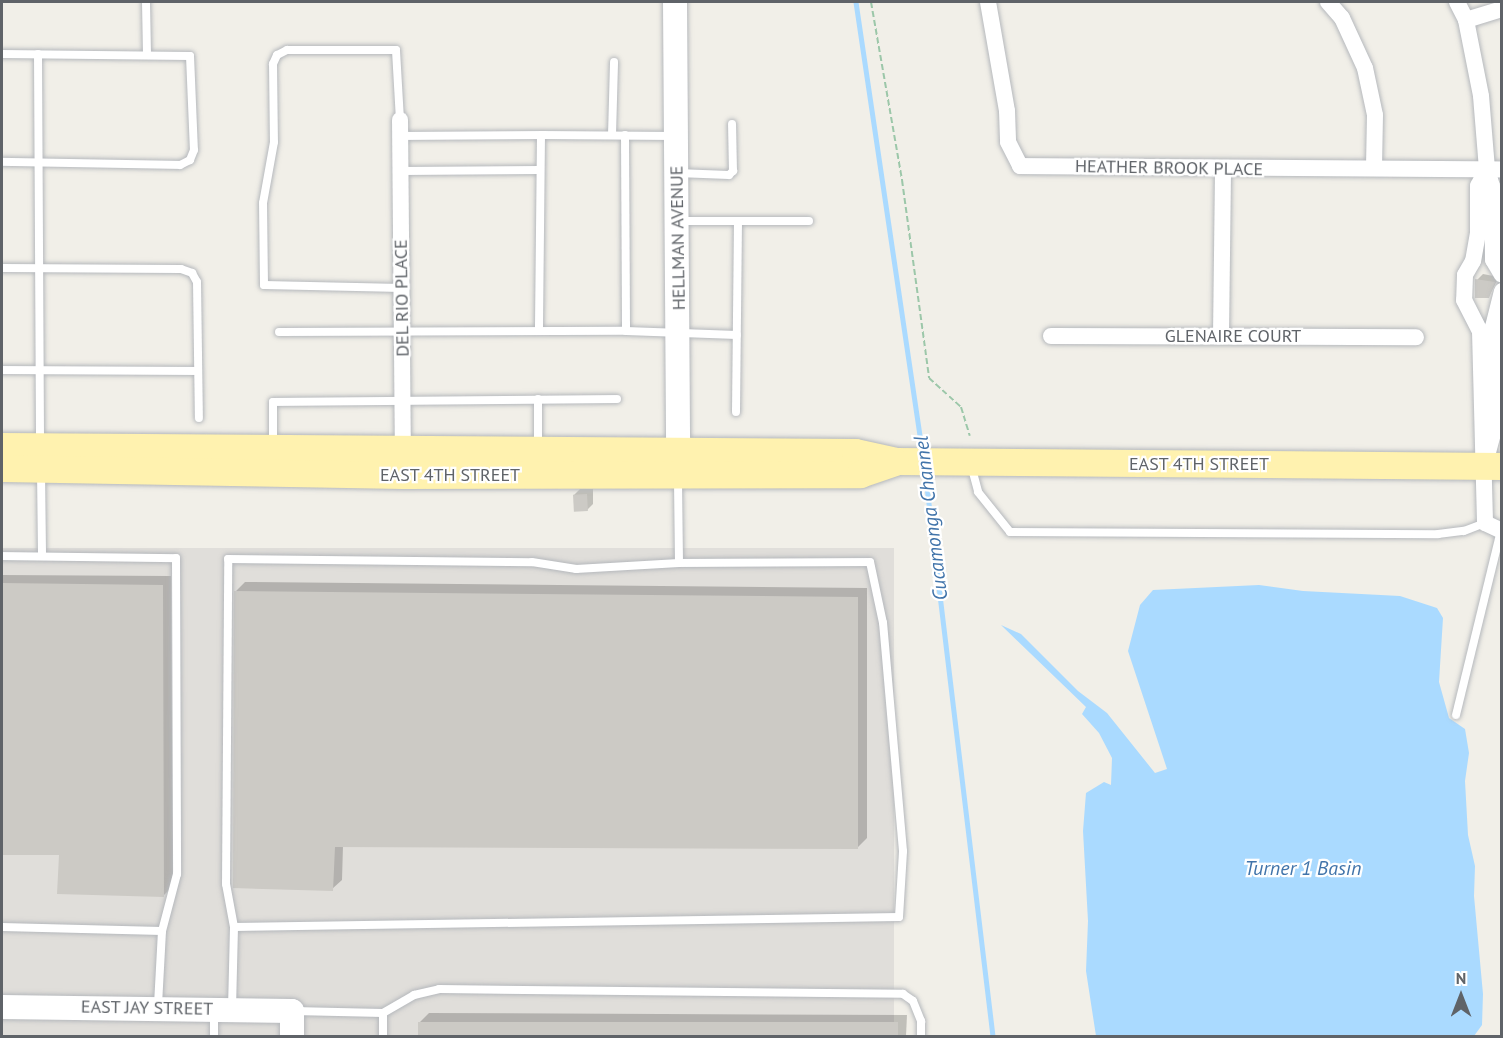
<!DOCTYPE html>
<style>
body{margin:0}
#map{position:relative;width:1503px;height:1038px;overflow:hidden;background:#f1efe8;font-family:"PT Sans",sans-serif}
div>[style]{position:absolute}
.industrial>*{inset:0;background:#e0deda;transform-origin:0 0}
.water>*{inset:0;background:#aadaff}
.shadow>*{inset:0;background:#0003}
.stream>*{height:4.5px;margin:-2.25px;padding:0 2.25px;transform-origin:2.25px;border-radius:2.25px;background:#aadaff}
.building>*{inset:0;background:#cccac5;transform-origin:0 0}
.path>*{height:2px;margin-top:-1px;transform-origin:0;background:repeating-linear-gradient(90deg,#9cc7a9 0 6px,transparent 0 9px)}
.roads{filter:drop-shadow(0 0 2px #b5b8bc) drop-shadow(0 0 2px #b5b8bc)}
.lane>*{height:8px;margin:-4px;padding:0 4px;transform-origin:4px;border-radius:4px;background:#fff}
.street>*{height:16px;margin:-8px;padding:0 8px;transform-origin:8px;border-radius:8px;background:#fff}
.secondary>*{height:24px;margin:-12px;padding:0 12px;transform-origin:12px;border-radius:12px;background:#fff}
.primary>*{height:27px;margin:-13.5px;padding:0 13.5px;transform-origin:13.5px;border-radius:13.5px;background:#fff2af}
span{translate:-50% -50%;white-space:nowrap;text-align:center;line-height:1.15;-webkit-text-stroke:4.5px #fff;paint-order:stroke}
.street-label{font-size:18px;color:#5f6368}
.water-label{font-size:20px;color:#4174aa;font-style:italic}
.frame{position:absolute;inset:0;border:3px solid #5f6368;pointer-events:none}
.north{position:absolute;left:1431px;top:966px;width:60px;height:60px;-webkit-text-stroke:4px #fff;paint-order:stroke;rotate:0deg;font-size:16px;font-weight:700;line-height:24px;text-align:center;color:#5f6368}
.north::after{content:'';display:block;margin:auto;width:21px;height:27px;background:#5f6368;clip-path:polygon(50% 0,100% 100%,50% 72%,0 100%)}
</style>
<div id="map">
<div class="industrial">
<div style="left:2px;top:548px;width:892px;height:488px"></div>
</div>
<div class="water">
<div style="clip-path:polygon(1259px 585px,1303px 591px,1400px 596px,1437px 608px,1443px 618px,1439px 682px,1449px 718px,1465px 729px,1469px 753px,1465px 781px,1468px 835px,1475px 866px,1474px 896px,1483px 994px,1482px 1025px,1474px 1036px,1096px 1036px,1086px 971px,1088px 921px,1083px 831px,1086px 793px,1104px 782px,1111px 785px,1112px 758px,1099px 733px,1082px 714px,1086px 707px,1001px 625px,1021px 634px,1078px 691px,1107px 713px,1155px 773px,1167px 769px,1128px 651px,1140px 605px,1153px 590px)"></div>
</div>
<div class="shadow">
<div style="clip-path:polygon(1483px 274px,1499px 277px,1489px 296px,1477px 280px)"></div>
<div style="clip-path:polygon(580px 489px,593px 489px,593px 504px,587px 510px,574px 495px)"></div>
<div style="clip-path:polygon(2px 575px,171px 576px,173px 886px,164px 895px,61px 854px,2px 853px)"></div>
<div style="clip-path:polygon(245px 582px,867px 588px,867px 838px,857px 848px,343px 846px,342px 880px,332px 889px,236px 591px)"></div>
<div style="clip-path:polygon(429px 1013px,907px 1015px,906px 1036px,420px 1036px,420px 1022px)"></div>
</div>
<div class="stream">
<div style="left:856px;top:2px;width:456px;rotate:81.6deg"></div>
<div style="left:925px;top:470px;width:570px;rotate:83.15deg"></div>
</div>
<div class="building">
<div style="clip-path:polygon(1475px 279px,1495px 282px,1489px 298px,1475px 298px)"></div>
<div style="left:587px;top:494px;width:17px;height:14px;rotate:87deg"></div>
<div style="clip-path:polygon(2px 583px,163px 585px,164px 897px,57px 894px,59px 855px,2px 855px)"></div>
<div style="clip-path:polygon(234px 591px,858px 597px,858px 849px,335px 847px,333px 891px,233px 888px)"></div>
<div style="left:418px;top:1022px;width:480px;height:14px"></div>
</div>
<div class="path">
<div style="left:871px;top:2px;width:181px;rotate:80.1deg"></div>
<div style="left:902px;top:180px;width:200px;rotate:82.2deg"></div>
<div style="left:929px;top:378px;width:43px;rotate:42.2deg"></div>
<div style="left:961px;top:407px;width:30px;rotate:73deg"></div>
</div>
<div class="roads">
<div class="lane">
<div style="left:146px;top:2px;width:51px;rotate:88.9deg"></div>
<div style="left:2px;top:54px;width:188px;rotate:0.6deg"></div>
<div style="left:190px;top:56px;width:94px;rotate:87.6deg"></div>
<div style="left:194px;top:150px;width:11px;rotate:112deg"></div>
<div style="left:190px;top:160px;width:11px;rotate:153deg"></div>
<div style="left:180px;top:165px;width:178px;rotate:-179deg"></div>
<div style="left:38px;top:54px;width:389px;rotate:89.7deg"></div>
<div style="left:400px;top:120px;width:70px;rotate:-93.3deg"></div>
<div style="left:396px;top:50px;width:109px;rotate:180deg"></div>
<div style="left:287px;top:50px;width:11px;rotate:153deg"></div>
<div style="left:277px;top:55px;width:10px;rotate:114deg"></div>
<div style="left:273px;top:64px;width:78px;rotate:89.3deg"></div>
<div style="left:274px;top:142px;width:62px;rotate:100.2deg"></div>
<div style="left:263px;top:203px;width:82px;rotate:89.3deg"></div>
<div style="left:264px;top:285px;width:138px;rotate:1.2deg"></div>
<div style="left:541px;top:135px;width:134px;rotate:0.4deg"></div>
<div style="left:612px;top:135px;width:73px;rotate:-88.4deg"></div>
<div style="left:625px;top:135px;width:196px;rotate:89.7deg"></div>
<div style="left:401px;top:136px;width:140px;rotate:-0.4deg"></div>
<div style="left:541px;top:135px;width:196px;rotate:90.6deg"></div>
<div style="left:401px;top:171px;width:139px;rotate:-0.4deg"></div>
<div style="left:677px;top:173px;width:52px;rotate:2.2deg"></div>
<div style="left:729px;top:175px;width:6px;rotate:-45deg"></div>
<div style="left:733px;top:171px;width:47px;rotate:-91.2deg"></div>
<div style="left:678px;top:221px;width:131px"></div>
<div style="left:2px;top:268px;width:179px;rotate:0.3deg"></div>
<div style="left:181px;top:269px;width:12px;rotate:20deg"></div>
<div style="left:192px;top:273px;width:10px;rotate:61deg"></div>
<div style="left:197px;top:282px;width:136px;rotate:89.2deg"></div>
<div style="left:279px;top:332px;width:347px;rotate:-0.2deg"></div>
<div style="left:626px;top:331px;width:111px;rotate:2.1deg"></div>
<div style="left:2px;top:370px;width:196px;rotate:0.3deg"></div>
<div style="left:538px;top:399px;width:48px;rotate:90deg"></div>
<div style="left:736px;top:412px;width:191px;rotate:-89.4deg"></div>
<div style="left:273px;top:443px;width:41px;rotate:-90deg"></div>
<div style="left:273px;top:402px;width:344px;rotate:-0.5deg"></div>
<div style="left:971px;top:465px;width:28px;rotate:75deg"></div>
<div style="left:978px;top:492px;width:51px;rotate:51.3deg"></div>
<div style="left:1010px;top:532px;width:428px;rotate:0.3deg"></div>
<div style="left:1438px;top:534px;width:26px;rotate:-7deg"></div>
<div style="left:1464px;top:531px;width:22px;rotate:-21deg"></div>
<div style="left:41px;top:471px;width:85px;rotate:89.3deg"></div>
<div style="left:2px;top:556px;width:174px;rotate:0.7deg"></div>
<div style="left:176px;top:558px;width:316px;rotate:89.8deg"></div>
<div style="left:177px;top:874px;width:59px;rotate:104.7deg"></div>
<div style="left:1456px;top:715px;width:189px;rotate:-76.3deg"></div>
<div style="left:2px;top:927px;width:160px;rotate:1.4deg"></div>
<div style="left:162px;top:931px;width:75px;rotate:93.1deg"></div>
<div style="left:234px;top:927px;width:665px;rotate:-0.86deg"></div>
<div style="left:899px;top:917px;width:66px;rotate:-86.5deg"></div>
<div style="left:903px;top:851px;width:229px;rotate:-95deg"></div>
<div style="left:883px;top:623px;width:62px;rotate:-102deg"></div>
<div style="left:870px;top:562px;width:191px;rotate:179.7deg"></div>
<div style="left:232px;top:1009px;width:82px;rotate:-88.6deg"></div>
<div style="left:234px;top:927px;width:44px;rotate:-100.5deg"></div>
<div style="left:226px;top:884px;width:325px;rotate:-89.6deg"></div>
<div style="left:228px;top:559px;width:304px;rotate:0.6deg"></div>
<div style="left:532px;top:562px;width:45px;rotate:9deg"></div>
<div style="left:576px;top:569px;width:103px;rotate:-3.3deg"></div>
<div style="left:679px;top:563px;width:84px;rotate:-90.7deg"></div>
<div style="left:293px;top:1011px;width:90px;rotate:1.3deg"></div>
<div style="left:383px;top:1013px;width:36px;rotate:-30deg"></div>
<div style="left:414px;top:995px;width:26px;rotate:-13deg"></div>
<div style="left:439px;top:989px;width:464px;rotate:0.6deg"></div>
<div style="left:903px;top:994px;width:12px;rotate:35deg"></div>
<div style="left:913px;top:1001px;width:22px;rotate:68deg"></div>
<div style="left:921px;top:1021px;width:15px;rotate:90deg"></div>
<div style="left:214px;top:1013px;width:23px;rotate:90deg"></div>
<div style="left:383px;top:1013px;width:23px;rotate:90deg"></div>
</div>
<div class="street">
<div style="left:988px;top:2px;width:111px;rotate:80.1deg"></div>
<div style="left:1007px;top:111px;width:31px;rotate:88deg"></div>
<div style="left:1008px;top:142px;width:27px;rotate:63deg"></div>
<div style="left:1020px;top:166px;width:482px;rotate:0.4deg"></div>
<div style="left:1328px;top:2px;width:21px;rotate:49deg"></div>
<div style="left:1342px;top:18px;width:55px;rotate:65.3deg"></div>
<div style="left:1365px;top:68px;width:48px;rotate:78deg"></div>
<div style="left:1375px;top:115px;width:53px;rotate:91.1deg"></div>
<div style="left:1457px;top:2px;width:20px;rotate:63deg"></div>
<div style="left:1466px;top:20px;width:77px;rotate:78.8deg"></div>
<div style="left:1481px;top:96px;width:73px;rotate:85.3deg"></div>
<div style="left:1487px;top:169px;width:18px;rotate:74deg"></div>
<div style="left:1492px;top:186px;width:74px;rotate:89.2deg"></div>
<div style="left:1493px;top:260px;width:17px;rotate:59deg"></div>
<div style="left:1466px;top:20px;width:38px;rotate:-17deg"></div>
<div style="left:400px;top:120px;width:336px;rotate:89.5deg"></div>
<div style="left:1487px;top:169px;width:19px;rotate:118deg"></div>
<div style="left:1478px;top:186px;width:47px;rotate:90deg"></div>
<div style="left:1478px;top:233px;width:28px;rotate:100deg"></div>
<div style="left:1473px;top:261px;width:16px;rotate:120deg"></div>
<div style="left:1465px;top:275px;width:25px;rotate:92deg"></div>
<div style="left:1464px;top:300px;width:35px;rotate:63deg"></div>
<div style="left:1480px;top:331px;width:192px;rotate:88.5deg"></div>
<div style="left:1485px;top:523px;width:19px;rotate:25deg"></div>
<div style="left:1051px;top:336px;width:365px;rotate:0.2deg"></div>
<div style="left:1221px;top:336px;width:166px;rotate:-89.3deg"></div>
<div style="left:1487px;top:456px;width:23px;rotate:-75deg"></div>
<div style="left:1493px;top:434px;width:107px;rotate:-90deg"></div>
<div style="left:1493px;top:327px;width:37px;rotate:-76deg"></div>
</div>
<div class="secondary">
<div style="left:675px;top:2px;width:468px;rotate:89.6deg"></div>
<div style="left:2px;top:1007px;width:290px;rotate:0.8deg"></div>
<div style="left:292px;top:1011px;width:25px;rotate:90deg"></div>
</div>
<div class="primary">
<div style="left:2px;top:446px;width:853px;rotate:0.4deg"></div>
<div style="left:855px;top:452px;width:42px;rotate:12.4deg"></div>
<div style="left:896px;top:461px;width:606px;rotate:0.47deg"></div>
<div style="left:2px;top:468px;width:401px;rotate:1deg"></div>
<div style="left:403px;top:475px;width:457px;rotate:-0.1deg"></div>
<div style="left:860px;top:474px;width:37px;rotate:-19deg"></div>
</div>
</div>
<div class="street-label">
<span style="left:1169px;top:168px;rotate:1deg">HEATHER BROOK PLACE</span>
<span style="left:678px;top:238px;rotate:-91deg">HELLMAN AVENUE</span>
<span style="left:402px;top:298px;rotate:-91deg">DEL RIO PLACE</span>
<span style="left:1233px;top:336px">GLENAIRE COURT</span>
<span style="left:1199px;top:464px">EAST 4TH STREET</span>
<span style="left:450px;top:475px">EAST 4TH STREET</span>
<span style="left:147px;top:1008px;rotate:1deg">EAST JAY STREET</span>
</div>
<div class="water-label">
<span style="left:931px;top:518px;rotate:-97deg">Cucamonga Channel</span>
<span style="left:1303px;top:868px">Turner 1 Basin</span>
</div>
<div class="frame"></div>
<div class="north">N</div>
</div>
